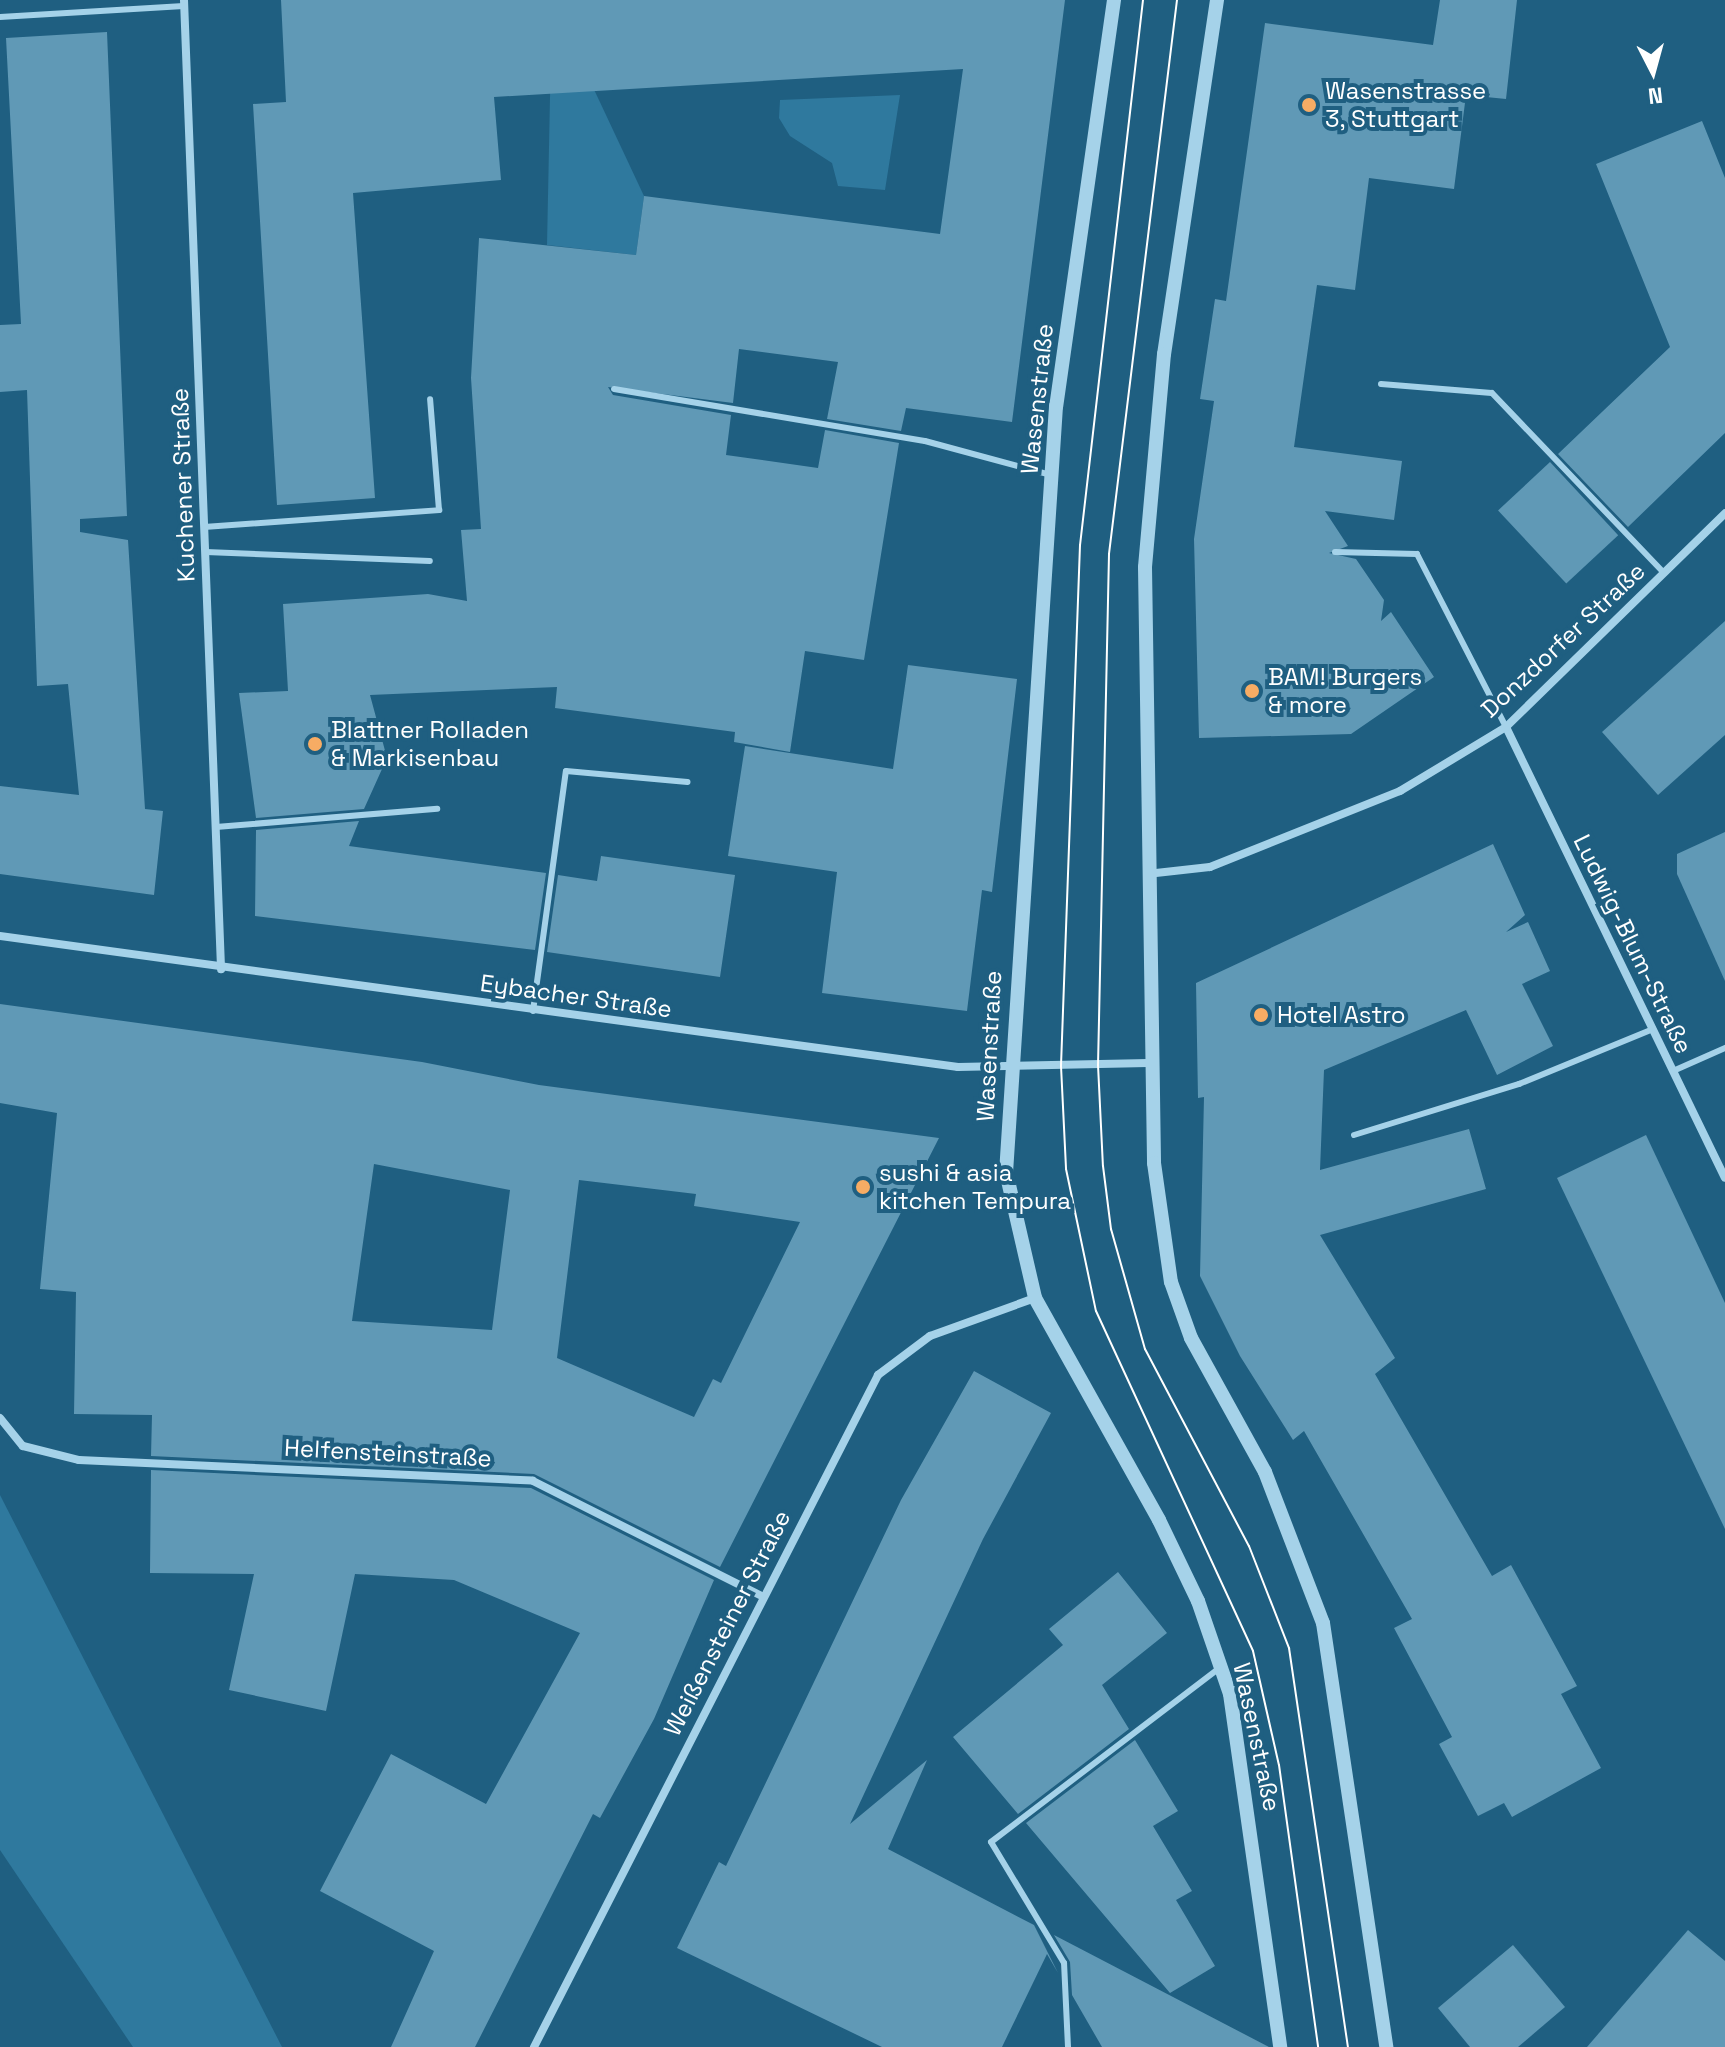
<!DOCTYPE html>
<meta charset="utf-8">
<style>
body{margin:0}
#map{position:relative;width:1725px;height:2047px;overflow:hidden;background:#1f5f81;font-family:"Space Grotesk",sans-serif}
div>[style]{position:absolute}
.green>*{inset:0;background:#2f799e}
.building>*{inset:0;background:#6099b6;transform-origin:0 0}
.service>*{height:6px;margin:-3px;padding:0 3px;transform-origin:3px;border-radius:3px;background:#a5d2e9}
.minor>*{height:8px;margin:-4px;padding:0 4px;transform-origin:4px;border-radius:4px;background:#a5d2e9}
.tertiary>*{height:14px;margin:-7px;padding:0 7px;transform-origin:7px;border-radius:7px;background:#a5d2e9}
.tram>*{height:2px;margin:-1px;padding:0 1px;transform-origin:1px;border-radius:1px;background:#fff}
.dots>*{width:22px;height:22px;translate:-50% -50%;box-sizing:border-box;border:4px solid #1f5f81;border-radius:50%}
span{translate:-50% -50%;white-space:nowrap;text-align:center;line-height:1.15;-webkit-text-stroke:8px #1f5f81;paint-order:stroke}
.poi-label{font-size:24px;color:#fff}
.left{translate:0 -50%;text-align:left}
.street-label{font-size:24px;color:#fff}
.north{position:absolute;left:1613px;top:32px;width:80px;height:80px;-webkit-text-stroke:6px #1f5f81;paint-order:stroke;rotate:174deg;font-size:22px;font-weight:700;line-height:32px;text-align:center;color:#fff}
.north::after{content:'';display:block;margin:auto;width:28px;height:36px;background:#fff;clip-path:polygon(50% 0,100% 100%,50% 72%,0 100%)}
</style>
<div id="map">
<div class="green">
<div style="clip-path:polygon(552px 0,644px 196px,636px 255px,547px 245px)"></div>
<div style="clip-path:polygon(900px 95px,885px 190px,838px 186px,832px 163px,790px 136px,779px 118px,780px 100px)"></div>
<div style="clip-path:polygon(0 1495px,282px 2047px,133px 2047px,0 1850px)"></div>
</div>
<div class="building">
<div style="clip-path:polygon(281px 0,1065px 0,1012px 422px,906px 408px,901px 431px,827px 419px,838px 362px,739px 349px,733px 403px,608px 387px,613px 395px,731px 415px,726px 455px,818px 468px,825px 430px,899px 443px,864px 660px,805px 651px,790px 752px,734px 742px,735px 732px,555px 708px,557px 687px,370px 695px,387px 758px,364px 809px,256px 818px,239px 693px,288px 691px,283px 604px,428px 594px,467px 601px,461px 530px,481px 529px,471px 378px,479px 238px,636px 255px,644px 196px,940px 234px,963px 69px,494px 97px,501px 180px,353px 193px,375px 498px,277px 505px,253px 104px,286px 102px)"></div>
<div style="clip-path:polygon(1440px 0,1517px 0,1506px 99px,1466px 95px,1454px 189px,1369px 178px,1355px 290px,1317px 285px,1294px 447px,1402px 461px,1394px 520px,1325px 511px,1348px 546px,1329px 553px,1356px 559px,1384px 600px,1381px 621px,1391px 612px,1434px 677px,1351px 734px,1199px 738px,1194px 539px,1214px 401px,1200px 399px,1215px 299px,1226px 301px,1265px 23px,1433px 45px)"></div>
<div style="clip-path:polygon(107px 32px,127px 516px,80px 519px,80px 532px,128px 540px,145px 809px,163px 811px,154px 895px,0 874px,0 786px,79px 795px,68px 684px,37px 686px,27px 390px,0 392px,0 325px,21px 324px,6px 38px)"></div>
<div style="clip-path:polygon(1702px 121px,1725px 178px,1725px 433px,1628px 527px,1558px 454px,1670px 347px,1596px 164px)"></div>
<div style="left:1550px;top:462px;width:100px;height:71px;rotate:47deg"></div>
<div style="clip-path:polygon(1725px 621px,1725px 735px,1658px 795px,1602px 732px)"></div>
<div style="clip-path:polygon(908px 665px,1017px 679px,992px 892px,982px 890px,967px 1011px,822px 993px,837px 872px,728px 856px,745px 746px,893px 769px)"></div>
<div style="clip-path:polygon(359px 821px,349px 846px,546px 873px,535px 950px,255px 916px,256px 830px)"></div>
<div style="clip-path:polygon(1725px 832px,1725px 981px,1677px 874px,1677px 854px)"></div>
<div style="clip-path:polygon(1493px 844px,1525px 915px,1506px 932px,1528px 922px,1550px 971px,1522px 984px,1553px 1046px,1497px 1075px,1466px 1010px,1324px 1070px,1320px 1170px,1469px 1129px,1486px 1189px,1320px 1235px,1395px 1358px,1375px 1374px,1492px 1576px,1511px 1565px,1577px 1686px,1561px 1694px,1601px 1768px,1512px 1817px,1504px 1803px,1478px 1816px,1439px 1744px,1452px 1737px,1394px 1628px,1412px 1619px,1304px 1431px,1293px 1440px,1240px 1356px,1200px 1276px,1204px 1097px,1198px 1098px,1196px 983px)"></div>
<div style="clip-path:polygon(601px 856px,735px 875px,720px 977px,547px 952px,558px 875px,597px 881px)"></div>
<div style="clip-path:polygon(evenodd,0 1004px,422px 1062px,539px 1085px,939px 1138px,720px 1567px,534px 1474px,151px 1456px,152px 1415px,74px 1414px,76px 1292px,40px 1289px,57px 1113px,0 1103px,0 1004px,374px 1164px,510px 1190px,492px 1330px,352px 1321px,374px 1164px,0 1004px,579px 1180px,696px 1194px,694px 1206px,800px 1222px,721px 1383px,713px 1379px,694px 1417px,557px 1358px,579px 1180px)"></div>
<div style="clip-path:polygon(1646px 1135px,1725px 1303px,1725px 1529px,1557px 1178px)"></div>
<div style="clip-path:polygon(974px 1371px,1051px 1413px,983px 1539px,850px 1824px,927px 1760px,888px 1849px,1034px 1925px,1058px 1973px,1047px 1954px,1002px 2047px,882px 2047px,677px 1948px,719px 1862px,726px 1866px,901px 1500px)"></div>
<div style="clip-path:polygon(151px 1470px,531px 1488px,714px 1580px,654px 1719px,600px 1818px,593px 1814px,475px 2047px,391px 2047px,434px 1951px,320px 1891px,391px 1754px,486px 1804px,580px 1633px,454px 1580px,355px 1574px,326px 1711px,229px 1690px,254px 1574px,150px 1573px)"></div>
<div style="clip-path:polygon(1118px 1572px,1167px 1633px,1102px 1685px,1129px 1729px,1018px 1814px,953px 1737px,1063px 1645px,1049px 1629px)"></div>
<div style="clip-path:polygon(1135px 1740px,1178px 1811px,1153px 1826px,1192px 1891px,1176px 1900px,1215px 1966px,1170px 1993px,1026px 1823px)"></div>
<div style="clip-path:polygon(1688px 1930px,1725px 1961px,1725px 2047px,1587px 2047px)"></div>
<div style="clip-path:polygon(1054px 1935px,1269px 2047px,1102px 2047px,1072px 1995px,1070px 1962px)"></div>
<div style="clip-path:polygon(1513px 1945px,1565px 2007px,1518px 2047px,1470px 2047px,1438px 2008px)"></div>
</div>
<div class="service">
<div style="left:0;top:17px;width:184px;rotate:-3.4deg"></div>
<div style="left:1381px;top:384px;width:111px;rotate:4.6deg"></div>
<div style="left:1492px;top:393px;width:249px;rotate:46.3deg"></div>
<div style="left:614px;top:389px;width:315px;rotate:9.5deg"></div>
<div style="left:925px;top:441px;width:131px;rotate:15.1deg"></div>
<div style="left:204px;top:527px;width:236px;rotate:-4.1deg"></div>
<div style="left:439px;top:510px;width:111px;rotate:-94.6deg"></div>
<div style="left:206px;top:552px;width:224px;rotate:2.3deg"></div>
<div style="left:1335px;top:552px;width:82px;rotate:1.4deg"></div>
<div style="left:1417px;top:554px;width:195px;rotate:62.8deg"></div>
<div style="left:216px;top:827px;width:222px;rotate:-4.7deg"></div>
<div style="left:533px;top:1011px;width:242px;rotate:-82.2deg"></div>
<div style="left:566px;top:771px;width:122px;rotate:5.2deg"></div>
<div style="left:1673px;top:1071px;width:57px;rotate:-23.9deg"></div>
<div style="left:1354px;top:1135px;width:173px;rotate:-17.2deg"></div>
<div style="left:1519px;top:1084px;width:145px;rotate:-22.3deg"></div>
<div style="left:1068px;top:2047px;width:84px;rotate:-92.7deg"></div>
<div style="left:1064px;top:1963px;width:141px;rotate:-121.1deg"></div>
<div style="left:991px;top:1842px;width:287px;rotate:-37.3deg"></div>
</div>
<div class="minor">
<div style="left:184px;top:0;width:970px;rotate:87.81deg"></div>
<div style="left:1506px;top:727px;width:501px;rotate:64.1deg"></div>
<div style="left:1147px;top:874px;width:63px;rotate:-6.3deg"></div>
<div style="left:1210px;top:867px;width:205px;rotate:-21.8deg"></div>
<div style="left:1400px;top:791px;width:124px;rotate:-31.1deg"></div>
<div style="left:1506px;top:727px;width:306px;rotate:-44.3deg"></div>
<div style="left:0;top:936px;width:967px;rotate:7.79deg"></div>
<div style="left:958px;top:1067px;width:190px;rotate:-1.2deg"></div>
<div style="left:0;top:1418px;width:36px;rotate:51deg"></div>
<div style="left:23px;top:1446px;width:58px;rotate:14deg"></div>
<div style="left:79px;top:1460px;width:454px;rotate:2.6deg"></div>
<div style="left:533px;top:1481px;width:256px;rotate:26.7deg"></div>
<div style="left:534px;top:2047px;width:755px;rotate:-62.89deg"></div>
<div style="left:878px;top:1375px;width:65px;rotate:-36.9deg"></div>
<div style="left:930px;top:1336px;width:112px;rotate:-19.9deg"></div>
</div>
<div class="tertiary">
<div style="left:1114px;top:0;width:410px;rotate:98.1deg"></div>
<div style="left:1056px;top:406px;width:768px;rotate:93.73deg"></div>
<div style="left:1006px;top:1172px;width:129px;rotate:77deg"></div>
<div style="left:1035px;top:1298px;width:254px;rotate:60.8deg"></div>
<div style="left:1159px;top:1520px;width:90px;rotate:64.3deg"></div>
<div style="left:1198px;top:1601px;width:98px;rotate:71deg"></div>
<div style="left:1230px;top:1694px;width:357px;rotate:81.9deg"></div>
<div style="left:1217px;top:0;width:358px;rotate:98.5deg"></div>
<div style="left:1164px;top:354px;width:214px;rotate:95.1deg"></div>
<div style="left:1145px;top:567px;width:596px;rotate:89.13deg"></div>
<div style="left:1154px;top:1163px;width:120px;rotate:81.9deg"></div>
<div style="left:1171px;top:1282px;width:59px;rotate:70.3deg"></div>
<div style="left:1191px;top:1338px;width:153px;rotate:61.1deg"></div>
<div style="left:1265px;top:1472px;width:162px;rotate:69deg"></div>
<div style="left:1323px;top:1623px;width:429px;rotate:81.5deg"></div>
</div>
<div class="tram">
<div style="left:1143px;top:0;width:549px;rotate:96.59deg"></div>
<div style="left:1080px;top:545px;width:521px;rotate:92.09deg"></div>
<div style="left:1061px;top:1066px;width:103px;rotate:87.2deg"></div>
<div style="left:1066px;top:1169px;width:145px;rotate:78.1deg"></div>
<div style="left:1096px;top:1311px;width:374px;rotate:65.2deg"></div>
<div style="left:1253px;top:1651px;width:117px;rotate:77.2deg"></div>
<div style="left:1279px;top:1765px;width:285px;rotate:82.1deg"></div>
<div style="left:1177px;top:0;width:558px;rotate:97deg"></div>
<div style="left:1109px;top:554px;width:511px;rotate:91.23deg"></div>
<div style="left:1098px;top:1065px;width:101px;rotate:87.2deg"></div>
<div style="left:1103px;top:1166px;width:64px;rotate:82.8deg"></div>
<div style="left:1111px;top:1229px;width:125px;rotate:74.2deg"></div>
<div style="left:1145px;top:1349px;width:223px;rotate:62.2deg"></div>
<div style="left:1249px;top:1546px;width:110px;rotate:68.6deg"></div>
<div style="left:1289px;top:1648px;width:403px;rotate:81.6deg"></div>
</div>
<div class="dots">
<div style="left:1309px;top:105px;background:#f7ac64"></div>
<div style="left:1252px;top:691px;background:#f7ac64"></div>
<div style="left:315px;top:744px;background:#f7ac64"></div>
<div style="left:1261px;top:1015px;background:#f7ac64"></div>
<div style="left:863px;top:1187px;background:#f7ac64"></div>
</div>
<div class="poi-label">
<span class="left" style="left:1325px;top:105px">Wasenstrasse<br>3, Stuttgart</span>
<span class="left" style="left:1268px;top:691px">BAM! Burgers<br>&amp; more</span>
<span class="left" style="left:331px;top:744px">Blattner Rolladen<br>&amp; Markisenbau</span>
<span class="left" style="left:1277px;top:1015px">Hotel Astro</span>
<span class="left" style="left:879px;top:1187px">sushi &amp; asia<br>kitchen Tempura</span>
</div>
<div class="street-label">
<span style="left:1037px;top:399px;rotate:-84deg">Wasenstraße</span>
<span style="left:183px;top:485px;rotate:-92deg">Kuchener Straße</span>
<span style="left:1563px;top:640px;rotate:-43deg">Donzdorfer Straße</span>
<span style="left:1633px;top:944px;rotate:64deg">Ludwig-Blum-Straße</span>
<span style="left:576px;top:996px;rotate:8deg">Eybacher Straße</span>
<span style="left:989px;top:1046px;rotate:-87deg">Wasenstraße</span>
<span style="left:388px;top:1453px;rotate:3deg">Helfensteinstraße</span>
<span style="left:727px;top:1623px;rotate:-63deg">Weißensteiner Straße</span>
<span style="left:1257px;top:1737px;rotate:78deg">Wasenstraße</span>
</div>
<div class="north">N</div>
</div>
